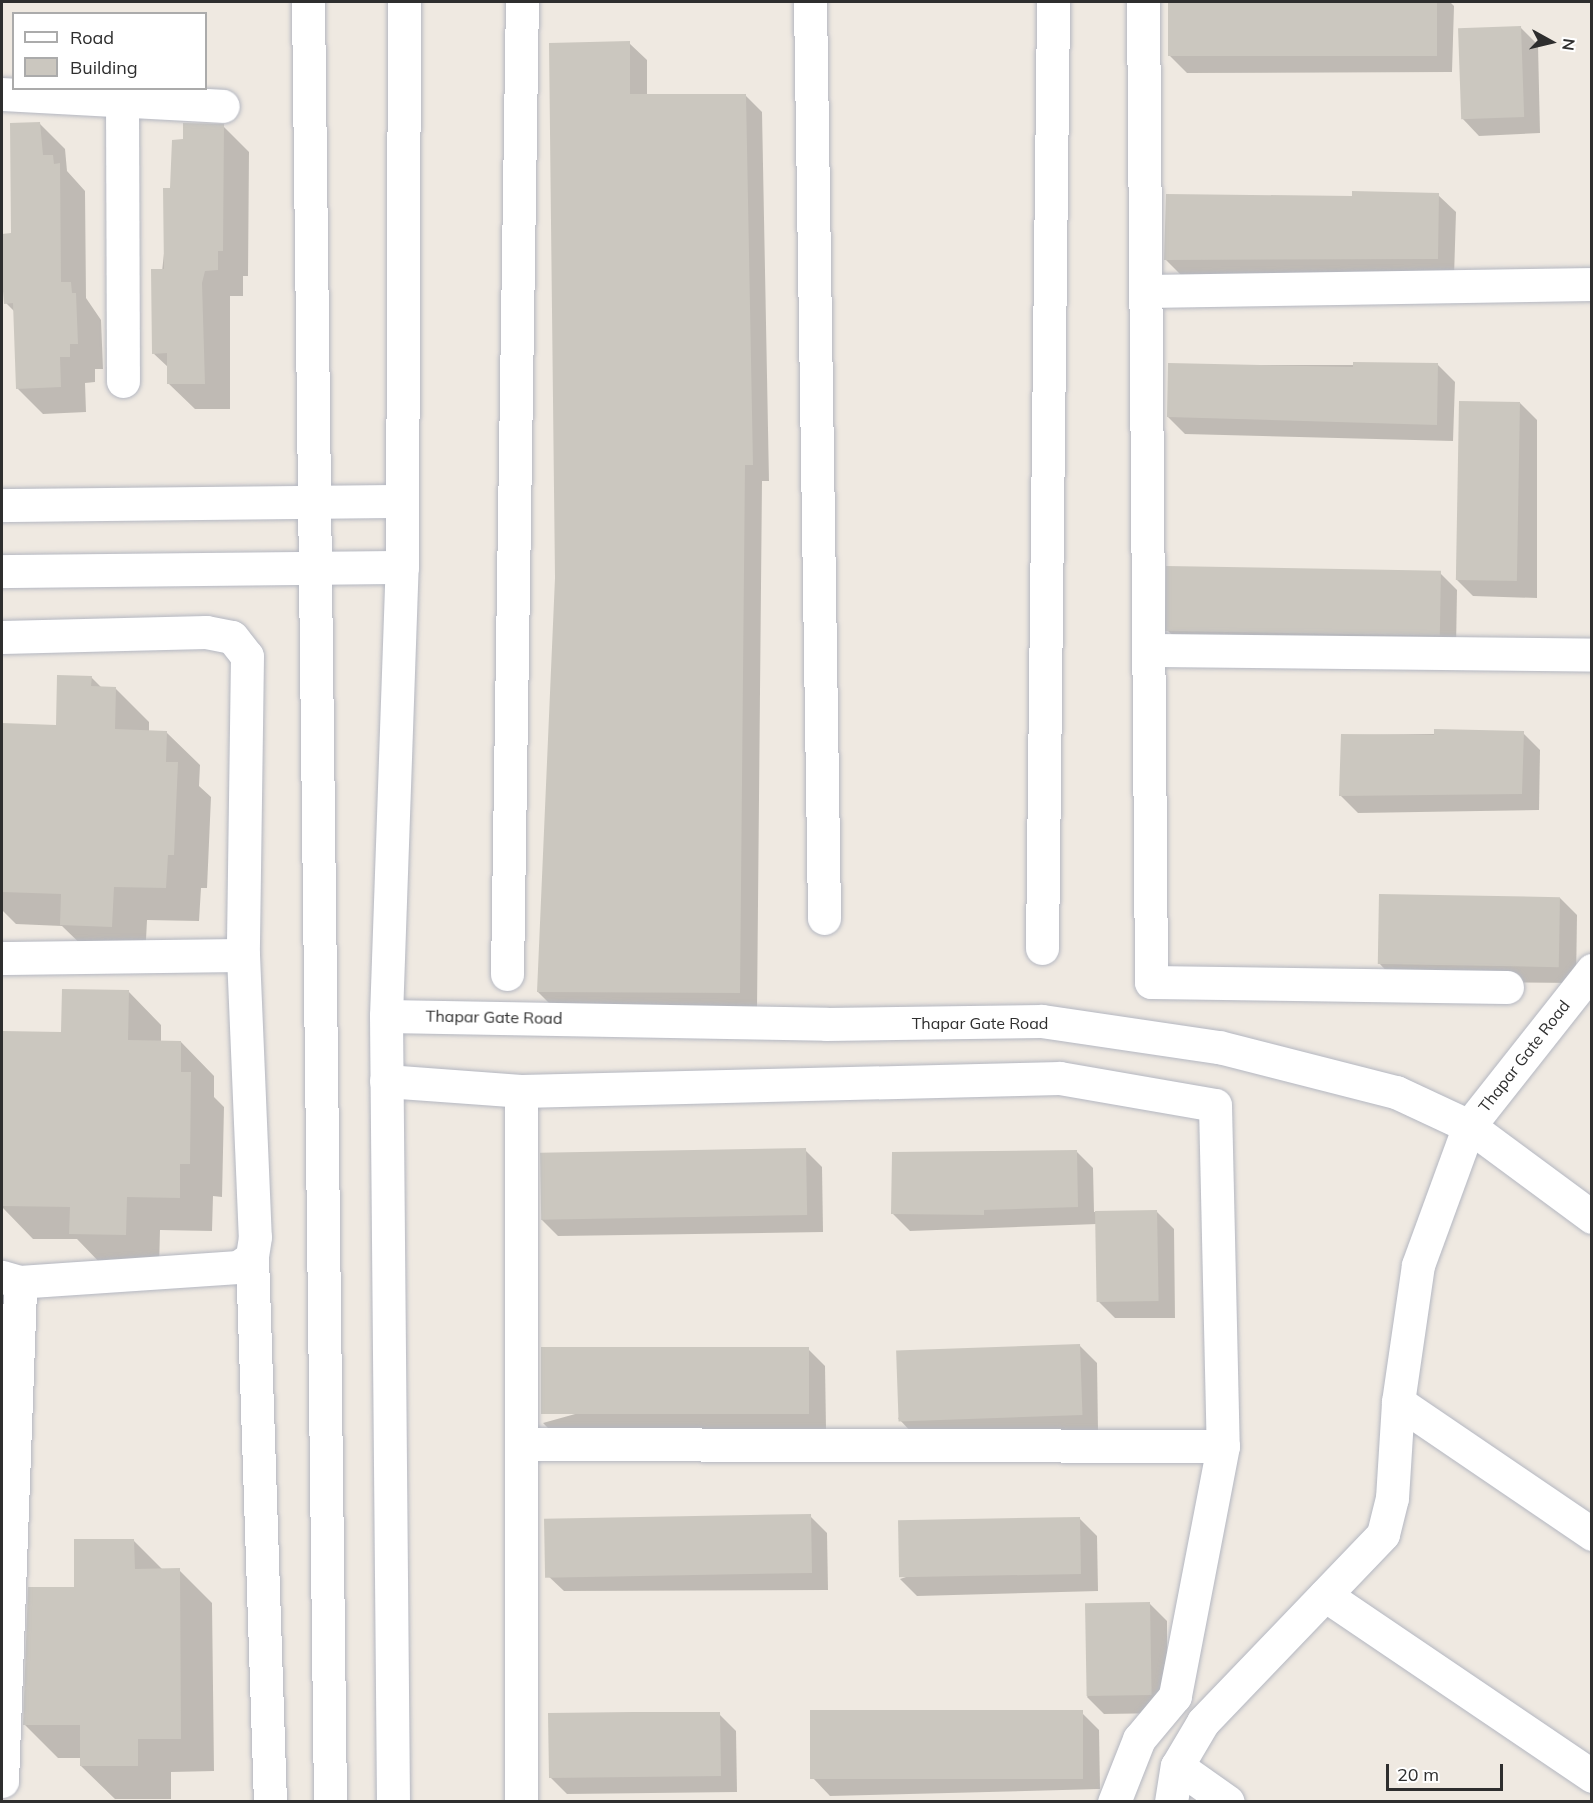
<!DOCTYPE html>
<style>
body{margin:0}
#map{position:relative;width:1593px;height:1803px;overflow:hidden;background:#efe9e1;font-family:Mulish,sans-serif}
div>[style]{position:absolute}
.shadow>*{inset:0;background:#0003}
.building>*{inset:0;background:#cbc7bf;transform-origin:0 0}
.roads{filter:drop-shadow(0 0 2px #b4b7c1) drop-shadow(0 0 2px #b4b7c1)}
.minor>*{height:33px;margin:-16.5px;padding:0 16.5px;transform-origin:16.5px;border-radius:16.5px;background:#fff}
.tertiary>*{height:33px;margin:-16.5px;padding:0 16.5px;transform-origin:16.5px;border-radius:16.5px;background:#fff}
span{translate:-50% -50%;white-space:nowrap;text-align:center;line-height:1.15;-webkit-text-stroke:5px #fff;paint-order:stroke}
.street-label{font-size:16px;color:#2e2e2e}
.frame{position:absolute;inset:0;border:3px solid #2e2e2e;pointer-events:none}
.legend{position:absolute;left:12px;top:12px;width:195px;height:78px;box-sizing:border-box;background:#fff;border:2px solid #ababab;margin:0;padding:8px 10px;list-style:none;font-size:18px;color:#2e2e2e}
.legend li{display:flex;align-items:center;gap:12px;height:30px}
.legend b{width:30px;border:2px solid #ababab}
.north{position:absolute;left:1521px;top:12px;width:60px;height:60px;-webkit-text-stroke:4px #fff;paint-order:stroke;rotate:98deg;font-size:16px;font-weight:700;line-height:24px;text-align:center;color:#2e2e2e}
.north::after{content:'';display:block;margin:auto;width:21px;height:27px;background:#2e2e2e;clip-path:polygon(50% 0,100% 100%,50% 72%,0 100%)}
.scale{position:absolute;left:1386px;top:1764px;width:117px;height:27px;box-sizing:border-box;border:3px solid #2e2e2e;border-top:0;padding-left:8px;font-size:18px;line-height:21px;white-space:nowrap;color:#2e2e2e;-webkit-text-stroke:4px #fff;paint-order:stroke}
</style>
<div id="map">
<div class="shadow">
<div style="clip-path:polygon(1169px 2px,1450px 2px,1454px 6px,1452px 72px,1187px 73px,1170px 56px)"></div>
<div style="clip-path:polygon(1521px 28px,1538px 45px,1540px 133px,1479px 136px,1462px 118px)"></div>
<div style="clip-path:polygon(629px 43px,647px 60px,647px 95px,745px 95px,762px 112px,769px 481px,762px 481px,757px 1010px,555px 1009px,538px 992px)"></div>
<div style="clip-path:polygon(40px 124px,65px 149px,67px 171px,85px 191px,86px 298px,101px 320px,103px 369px,95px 369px,95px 382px,85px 383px,86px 412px,43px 414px,17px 388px,15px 312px,6px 303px,2px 235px,12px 235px)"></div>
<div style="clip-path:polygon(223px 126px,249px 152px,248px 276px,243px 276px,243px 296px,230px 296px,230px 409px,195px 409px,169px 384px,169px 368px,153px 353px,171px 190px,184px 141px)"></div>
<div style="clip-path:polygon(1438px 195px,1456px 212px,1454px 276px,1183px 277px,1166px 260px,1353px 198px)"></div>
<div style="clip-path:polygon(1169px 365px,1438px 365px,1455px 382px,1453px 441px,1185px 434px,1168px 417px)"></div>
<div style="clip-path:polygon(1520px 403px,1537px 420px,1537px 598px,1473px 596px,1456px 579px)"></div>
<div style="clip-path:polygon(1440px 573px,1457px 590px,1456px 648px,1186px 648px,1168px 631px)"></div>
<div style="clip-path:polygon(91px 677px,102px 688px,116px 689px,149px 722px,149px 732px,166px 732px,200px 765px,199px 786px,211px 797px,207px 888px,201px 888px,199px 921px,147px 920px,145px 960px,95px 958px,62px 926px,16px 924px,2px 910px,2px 725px,58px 726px)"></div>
<div style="clip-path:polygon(1523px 733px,1540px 750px,1539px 810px,1358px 813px,1341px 796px,1342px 735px)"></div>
<div style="clip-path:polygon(1560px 898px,1577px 915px,1576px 983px,1396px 981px,1379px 963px)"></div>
<div style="clip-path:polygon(128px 991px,161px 1025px,161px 1042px,181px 1042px,214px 1076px,214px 1097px,224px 1107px,222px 1197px,213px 1196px,212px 1231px,160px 1230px,159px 1268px,104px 1267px,77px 1239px,33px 1239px,2px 1207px,2px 1033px,63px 1034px)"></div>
<div style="clip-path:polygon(805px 1150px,822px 1167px,823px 1232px,558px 1236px,541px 1219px)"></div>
<div style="clip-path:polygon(1076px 1151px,1093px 1168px,1094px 1212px,1157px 1212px,1174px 1229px,1175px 1318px,1115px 1318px,1098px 1301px,1097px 1224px,910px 1231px,893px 1214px)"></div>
<div style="clip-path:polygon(1080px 1346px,1097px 1363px,1098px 1431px,915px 1436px,898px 1418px)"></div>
<div style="clip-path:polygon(808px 1349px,825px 1366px,826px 1430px,560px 1440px,543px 1423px)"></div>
<div style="clip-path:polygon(810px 1516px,827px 1533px,828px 1590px,564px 1591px,546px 1574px)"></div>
<div style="clip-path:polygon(1080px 1519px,1097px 1536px,1098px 1591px,917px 1596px,900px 1579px)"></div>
<div style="clip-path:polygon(134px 1541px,163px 1570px,179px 1570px,212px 1603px,214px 1771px,171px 1772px,171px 1799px,115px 1799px,81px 1766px,81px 1758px,58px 1758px,24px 1724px,76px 1589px)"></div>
<div style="clip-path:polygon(1150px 1604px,1167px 1621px,1167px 1713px,1104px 1714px,1087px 1697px)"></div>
<div style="clip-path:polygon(1082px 1713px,1099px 1730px,1100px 1789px,830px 1796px,813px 1778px)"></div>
<div style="clip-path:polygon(719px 1714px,736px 1731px,737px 1792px,567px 1794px,550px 1777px)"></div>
</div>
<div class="building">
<div style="left:1168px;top:2px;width:269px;height:54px"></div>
<div style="left:1521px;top:26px;width:91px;height:63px;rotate:88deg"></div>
<div style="clip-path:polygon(630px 41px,630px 94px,746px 94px,753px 465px,745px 465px,740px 993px,537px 992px,555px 578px,549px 43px)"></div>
<div style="clip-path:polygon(40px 122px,43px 155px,53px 155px,54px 164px,60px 163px,61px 282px,71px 282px,72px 293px,76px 293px,78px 344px,70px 344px,70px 357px,60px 357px,61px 387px,16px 389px,13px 303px,4px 304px,2px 278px,2px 234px,11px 233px,10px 123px)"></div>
<div style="clip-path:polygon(183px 123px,224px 124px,223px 251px,218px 251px,218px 270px,205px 271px,202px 283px,205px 384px,167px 384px,167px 353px,152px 354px,151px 269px,164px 269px,163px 188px,170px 188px,172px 140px,183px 139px)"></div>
<div style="clip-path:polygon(1352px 191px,1439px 193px,1438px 259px,1164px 260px,1166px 194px,1352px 196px)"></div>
<div style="clip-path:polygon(1353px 362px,1438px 363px,1437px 425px,1167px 417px,1168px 363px,1353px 367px)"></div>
<div style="left:1459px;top:401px;width:61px;height:179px;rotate:1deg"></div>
<div style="left:1166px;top:566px;width:275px;height:65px;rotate:1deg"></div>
<div style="clip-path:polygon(57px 675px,92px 676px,91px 686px,116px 687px,115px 729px,167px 731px,166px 762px,178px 762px,174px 855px,168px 855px,166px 888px,114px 887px,112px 927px,60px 925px,61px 894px,2px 892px,2px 723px,56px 725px)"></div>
<div style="clip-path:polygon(1434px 729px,1524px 731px,1522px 794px,1339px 796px,1341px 734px,1434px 735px)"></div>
<div style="left:1379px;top:894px;width:181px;height:70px;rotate:1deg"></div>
<div style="clip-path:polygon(62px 989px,129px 990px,128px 1040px,181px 1041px,181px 1072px,191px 1072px,190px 1164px,180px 1164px,180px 1198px,127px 1197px,126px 1235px,69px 1234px,70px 1207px,2px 1206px,2px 1031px,61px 1032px)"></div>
<div style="left:806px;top:1148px;width:67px;height:266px;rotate:89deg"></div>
<div style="clip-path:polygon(1077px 1150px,1078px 1207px,984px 1210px,984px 1215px,891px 1214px,892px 1152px)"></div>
<div style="left:1157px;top:1210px;width:91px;height:62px;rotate:89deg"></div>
<div style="left:1080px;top:1344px;width:71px;height:184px;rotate:88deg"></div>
<div style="left:809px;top:1347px;width:67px;height:268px;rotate:90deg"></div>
<div style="left:811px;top:1514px;width:59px;height:267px;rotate:89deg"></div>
<div style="left:1080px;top:1517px;width:57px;height:182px;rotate:89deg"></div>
<div style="clip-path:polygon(74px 1539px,134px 1539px,135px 1569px,180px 1568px,181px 1739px,138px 1739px,138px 1766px,80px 1766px,80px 1725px,23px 1725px,28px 1587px,74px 1587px)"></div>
<div style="left:1150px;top:1602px;width:93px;height:65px;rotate:89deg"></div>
<div style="left:810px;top:1710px;width:273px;height:69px"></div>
<div style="clip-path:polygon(633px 1712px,720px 1712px,721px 1776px,549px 1778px,548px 1713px)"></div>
</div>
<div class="roads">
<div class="minor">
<div style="left:810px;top:2px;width:916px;rotate:89.12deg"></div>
<div style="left:1143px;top:2px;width:980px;rotate:89.53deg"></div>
<div style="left:1151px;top:982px;width:356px;rotate:0.8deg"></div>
<div style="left:2px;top:94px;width:221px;rotate:3.1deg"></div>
<div style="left:122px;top:101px;width:280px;rotate:89.8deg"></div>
<div style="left:1147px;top:291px;width:445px;rotate:-0.9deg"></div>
<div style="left:2px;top:637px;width:204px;rotate:-1.4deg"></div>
<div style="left:206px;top:632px;width:26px;rotate:11deg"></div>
<div style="left:232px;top:637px;width:24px;rotate:52deg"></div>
<div style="left:247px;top:656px;width:299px;rotate:90.8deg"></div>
<div style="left:243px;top:955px;width:282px;rotate:87.6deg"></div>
<div style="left:255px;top:1237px;width:20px;rotate:99deg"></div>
<div style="left:252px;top:1257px;width:17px;rotate:144deg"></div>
<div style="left:238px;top:1267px;width:219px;rotate:176.1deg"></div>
<div style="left:20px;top:1282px;width:19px;rotate:-164deg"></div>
<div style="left:1149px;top:650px;width:443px;rotate:0.6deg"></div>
<div style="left:1042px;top:948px;width:946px;rotate:-89.33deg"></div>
<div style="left:2px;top:958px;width:241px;rotate:-0.7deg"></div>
<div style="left:507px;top:974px;width:972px;rotate:-89.12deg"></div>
<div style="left:386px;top:1016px;width:440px;rotate:1deg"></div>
<div style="left:826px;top:1024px;width:216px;rotate:-0.8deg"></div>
<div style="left:1042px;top:1021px;width:179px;rotate:8.4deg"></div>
<div style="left:1219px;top:1047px;width:183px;rotate:14.3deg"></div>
<div style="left:1396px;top:1092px;width:81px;rotate:25deg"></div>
<div style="left:1469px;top:1126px;width:153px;rotate:36.5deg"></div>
<div style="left:386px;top:1081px;width:135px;rotate:4.2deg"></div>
<div style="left:521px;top:1091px;width:539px;rotate:-1.38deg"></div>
<div style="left:1060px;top:1078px;width:157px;rotate:9.9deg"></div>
<div style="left:1215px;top:1105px;width:341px;rotate:88.7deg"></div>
<div style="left:1223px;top:1446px;width:255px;rotate:100.9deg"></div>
<div style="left:1175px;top:1696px;width:56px;rotate:129.9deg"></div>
<div style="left:1139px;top:1739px;width:68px;rotate:111.6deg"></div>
<div style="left:252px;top:1257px;width:545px;rotate:88.11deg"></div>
<div style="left:1398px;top:1402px;width:235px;rotate:34.2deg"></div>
<div style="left:521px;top:1444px;width:702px;rotate:0.16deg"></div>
<div style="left:1325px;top:1595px;width:323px;rotate:34.1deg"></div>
<div style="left:1177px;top:1766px;width:62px;rotate:35.2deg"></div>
<div style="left:2px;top:1781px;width:499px;rotate:-87.9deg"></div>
<div style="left:521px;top:1802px;width:711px;rotate:-90deg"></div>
<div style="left:1171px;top:1802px;width:36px;rotate:-81deg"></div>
<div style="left:1177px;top:1766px;width:51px;rotate:-59.4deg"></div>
<div style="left:1203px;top:1722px;width:260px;rotate:-46.2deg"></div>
<div style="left:1383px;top:1534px;width:37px;rotate:-76deg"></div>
<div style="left:1392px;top:1498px;width:96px;rotate:-86.4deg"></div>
<div style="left:1398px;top:1402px;width:138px;rotate:-81.7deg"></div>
<div style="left:1418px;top:1265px;width:148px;rotate:-69.9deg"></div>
<div style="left:1469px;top:1126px;width:199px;rotate:-51.7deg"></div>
</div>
<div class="tertiary">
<div style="left:308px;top:2px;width:1800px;rotate:89.3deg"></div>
<div style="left:2px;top:505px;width:398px;rotate:-0.6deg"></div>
<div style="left:2px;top:571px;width:400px;rotate:-0.6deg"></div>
<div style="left:393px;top:1802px;width:786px;rotate:-90.51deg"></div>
<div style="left:386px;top:1016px;width:449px;rotate:-88deg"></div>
<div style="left:402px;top:567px;width:565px;rotate:-89.8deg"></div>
</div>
</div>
<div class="street-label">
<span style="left:494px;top:1017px;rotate:1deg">Thapar Gate Road</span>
<span style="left:980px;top:1023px">Thapar Gate Road</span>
<span style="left:1524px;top:1056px;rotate:-52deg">Thapar Gate Road</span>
</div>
<div class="frame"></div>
<ul class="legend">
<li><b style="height:8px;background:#fff"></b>Road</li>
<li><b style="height:16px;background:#cbc7bf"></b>Building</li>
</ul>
<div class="north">N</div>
<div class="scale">20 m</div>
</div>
